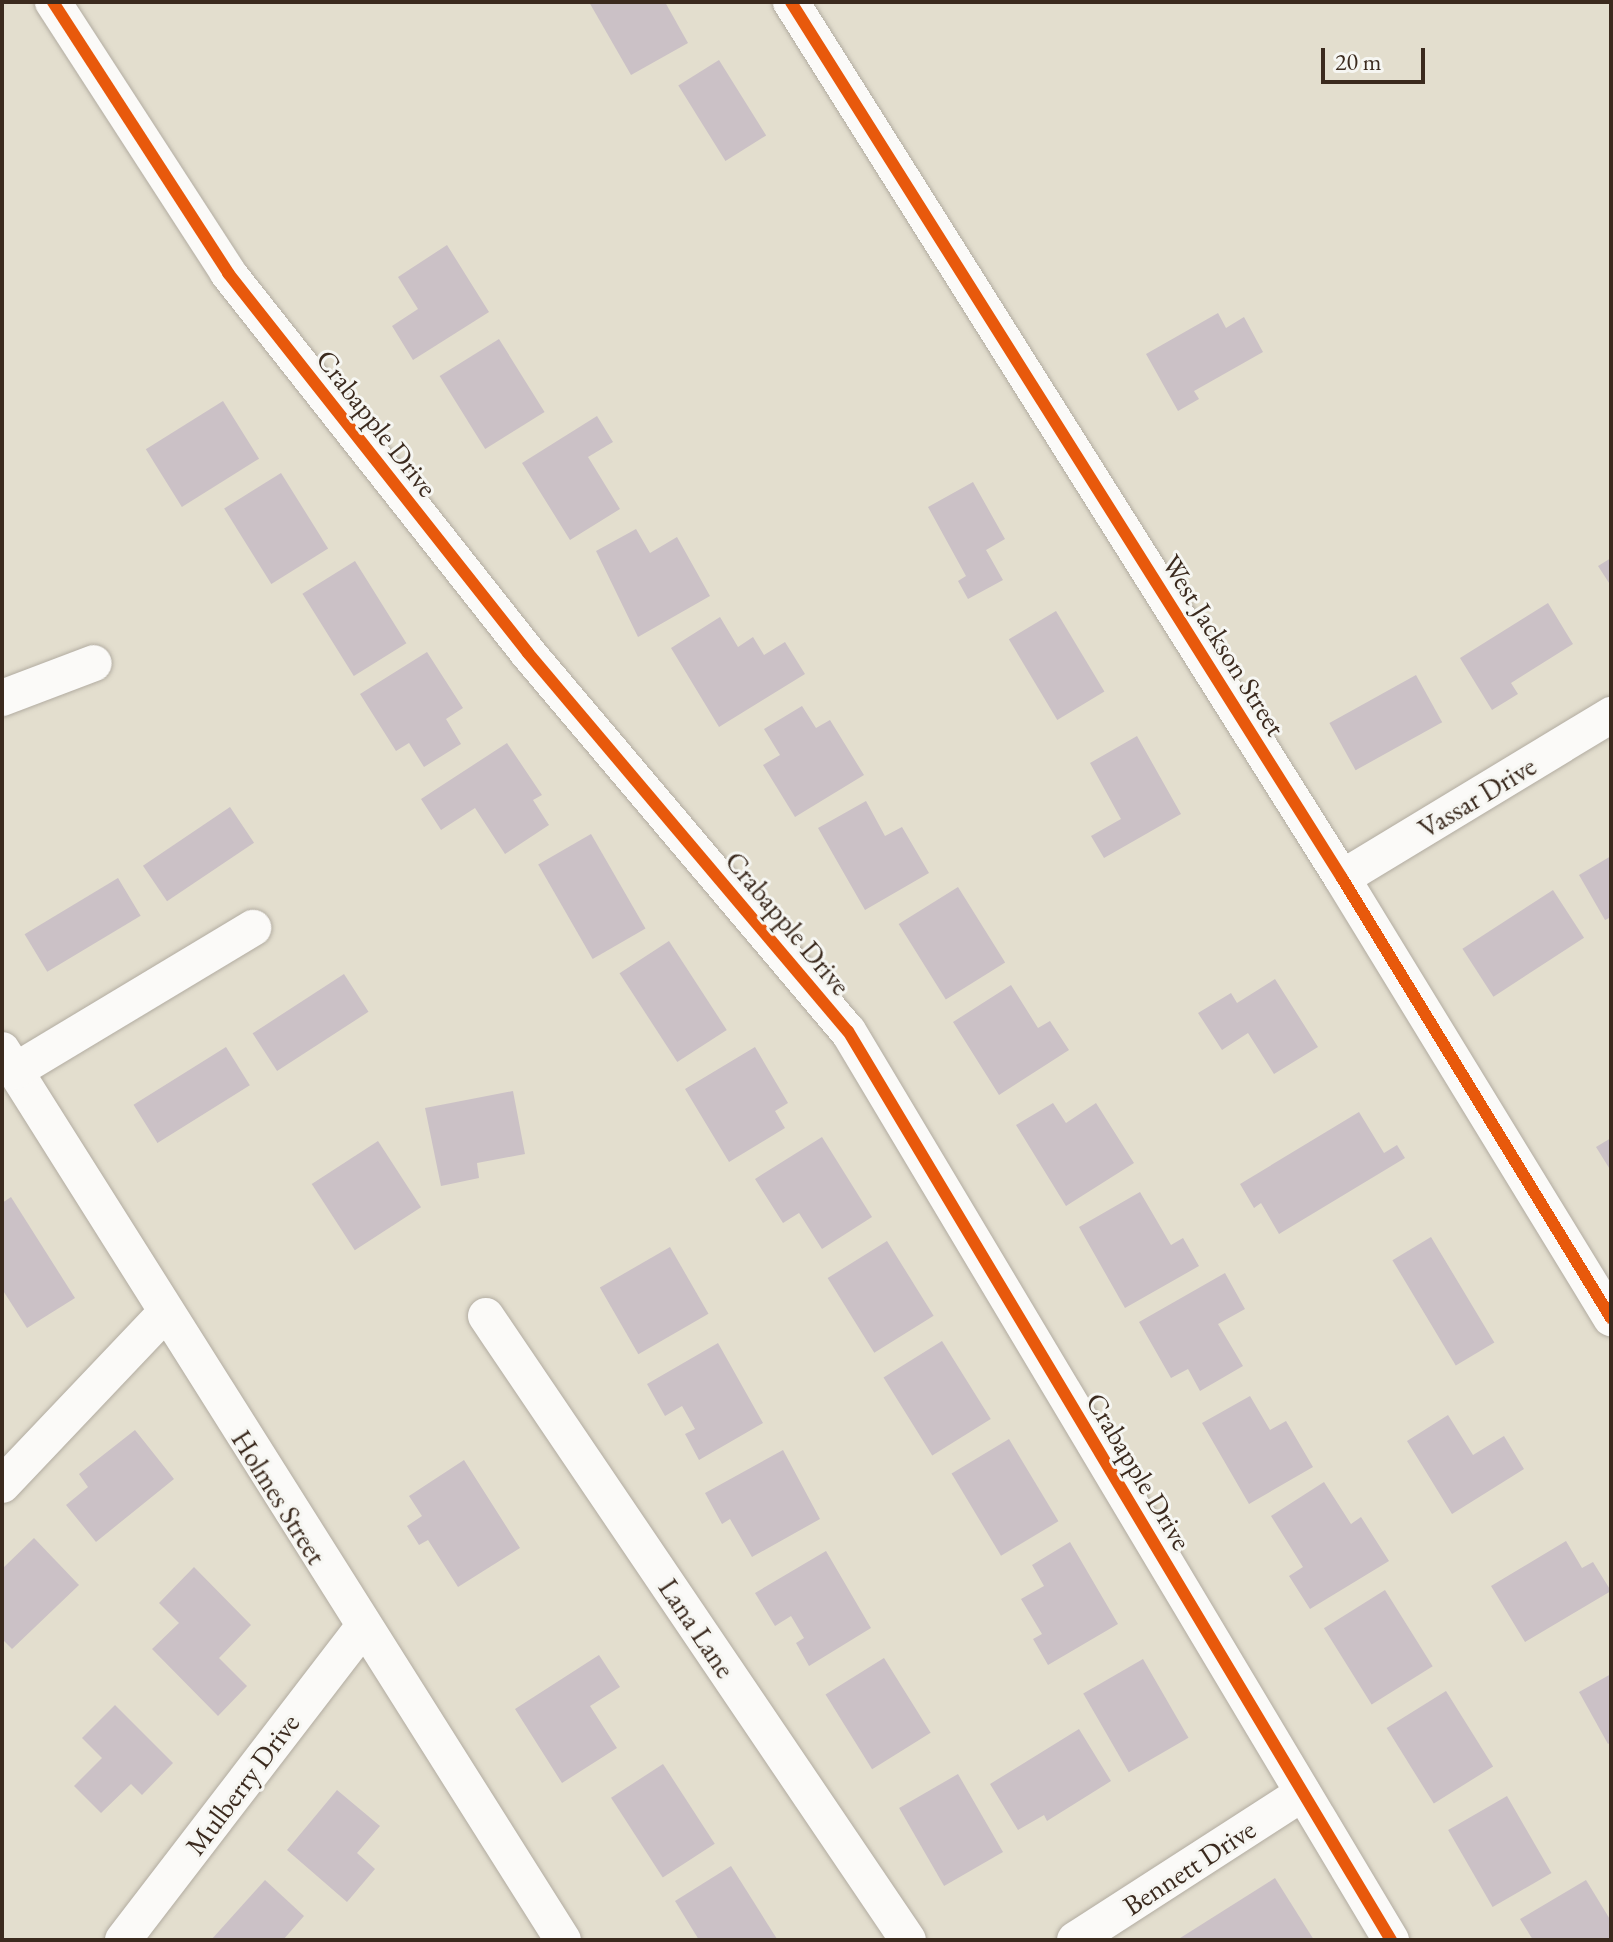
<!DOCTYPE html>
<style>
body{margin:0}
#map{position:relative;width:1613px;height:1942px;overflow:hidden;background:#e3dece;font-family:"EB Garamond",serif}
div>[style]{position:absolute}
.building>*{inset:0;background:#cbc1c6;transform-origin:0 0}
.roads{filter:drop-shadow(0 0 2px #b2aca1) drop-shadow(0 0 2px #b2aca1)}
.minor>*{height:36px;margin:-18px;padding:0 18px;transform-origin:18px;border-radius:18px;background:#fbfaf8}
.cycleway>*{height:12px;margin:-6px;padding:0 6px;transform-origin:6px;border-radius:6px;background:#e8590c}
span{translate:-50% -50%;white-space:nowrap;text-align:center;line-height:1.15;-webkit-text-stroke:6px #f6f6f2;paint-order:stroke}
.street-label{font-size:28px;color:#3b2a1e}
.frame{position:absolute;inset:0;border:4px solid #3b2a1e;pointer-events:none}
.scale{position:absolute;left:1321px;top:48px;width:104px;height:36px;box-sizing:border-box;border:4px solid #3b2a1e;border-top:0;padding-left:10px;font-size:24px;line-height:28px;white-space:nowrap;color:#3b2a1e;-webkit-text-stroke:6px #f6f6f2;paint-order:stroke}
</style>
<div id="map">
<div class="building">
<div style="clip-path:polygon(589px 2px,665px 2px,688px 43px,631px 75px)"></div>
<div style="left:719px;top:60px;width:89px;height:48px;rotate:58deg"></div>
<div style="clip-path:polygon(447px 245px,489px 312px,413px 360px,392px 326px,418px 309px,398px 277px)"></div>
<div style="clip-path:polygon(1218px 313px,1226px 328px,1244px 317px,1263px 352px,1194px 391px,1199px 399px,1178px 411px,1146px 354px)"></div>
<div style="left:499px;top:339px;width:86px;height:70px;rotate:58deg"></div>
<div style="left:223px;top:401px;width:68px;height:91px;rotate:58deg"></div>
<div style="clip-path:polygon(597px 416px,613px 442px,588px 457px,620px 509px,570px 540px,522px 463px)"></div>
<div style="left:281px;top:473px;width:89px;height:67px;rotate:58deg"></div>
<div style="clip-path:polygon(973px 482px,1005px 539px,986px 550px,1003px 580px,968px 599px,958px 581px,966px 576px,928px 507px)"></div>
<div style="clip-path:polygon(636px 529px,650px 553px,677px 537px,710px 596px,638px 637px,596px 551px)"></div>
<div style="clip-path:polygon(1611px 558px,1611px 586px,1598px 566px)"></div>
<div style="left:355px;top:561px;width:97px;height:62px;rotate:58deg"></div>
<div style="clip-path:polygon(1548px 603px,1573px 644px,1511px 683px,1518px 694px,1492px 710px,1460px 658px)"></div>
<div style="left:1056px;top:611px;width:94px;height:55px;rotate:59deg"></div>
<div style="clip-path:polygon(720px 617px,738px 647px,753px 637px,764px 655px,785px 642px,805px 674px,719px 727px,671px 648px)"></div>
<div style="clip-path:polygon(427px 652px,463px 708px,446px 719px,461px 744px,424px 767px,409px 743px,396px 751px,360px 694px)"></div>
<div style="left:1416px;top:675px;width:54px;height:99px;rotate:61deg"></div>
<div style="clip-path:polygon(802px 706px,816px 728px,830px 720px,864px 775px,795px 817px,763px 765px,780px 755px,764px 729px)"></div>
<div style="clip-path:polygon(1137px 736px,1181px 814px,1104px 858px,1091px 836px,1121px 819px,1090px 763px)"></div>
<div style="clip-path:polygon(507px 743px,542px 795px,533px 800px,549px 825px,505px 854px,475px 808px,441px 830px,421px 799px)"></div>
<div style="clip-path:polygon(866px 801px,885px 836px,902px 827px,929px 873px,865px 910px,818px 828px)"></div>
<div style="left:230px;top:807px;width:43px;height:105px;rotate:56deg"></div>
<div style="left:591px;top:834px;width:109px;height:61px;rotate:60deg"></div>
<div style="clip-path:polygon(1611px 856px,1611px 917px,1605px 920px,1579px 875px)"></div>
<div style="left:118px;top:878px;width:44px;height:109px;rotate:59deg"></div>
<div style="left:958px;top:887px;width:89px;height:70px;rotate:58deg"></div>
<div style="left:1553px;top:890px;width:57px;height:108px;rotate:57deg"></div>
<div style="left:669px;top:941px;width:106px;height:59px;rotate:57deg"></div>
<div style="left:344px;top:974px;width:45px;height:109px;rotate:57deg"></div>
<div style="clip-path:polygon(1275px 979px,1318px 1047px,1274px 1074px,1248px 1033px,1222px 1050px,1198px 1013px,1231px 993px,1237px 1003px)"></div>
<div style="clip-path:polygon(1011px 985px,1038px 1028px,1050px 1021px,1069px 1050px,999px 1095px,953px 1022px)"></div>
<div style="left:226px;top:1047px;width:45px;height:109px;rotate:58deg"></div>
<div style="clip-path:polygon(755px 1047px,788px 1103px,775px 1111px,785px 1128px,729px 1162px,685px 1089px)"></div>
<div style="clip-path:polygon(513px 1091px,525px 1154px,477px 1163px,479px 1178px,441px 1186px,425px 1108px)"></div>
<div style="clip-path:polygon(1053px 1103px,1066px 1123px,1096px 1103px,1134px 1163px,1066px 1206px,1016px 1125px)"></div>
<div style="clip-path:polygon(1359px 1112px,1384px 1153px,1397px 1145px,1405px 1158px,1279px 1234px,1261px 1203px,1254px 1208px,1240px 1184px)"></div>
<div style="clip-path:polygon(822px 1137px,872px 1217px,822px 1249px,799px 1213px,783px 1223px,755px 1179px)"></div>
<div style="clip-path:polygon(1611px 1138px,1611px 1171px,1596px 1147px)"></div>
<div style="left:378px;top:1141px;width:79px;height:79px;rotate:57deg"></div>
<div style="clip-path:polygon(1140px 1192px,1171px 1245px,1183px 1238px,1199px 1266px,1125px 1308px,1079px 1227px)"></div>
<div style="clip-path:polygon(11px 1197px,75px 1298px,27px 1328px,2px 1289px,2px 1203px)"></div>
<div style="left:1431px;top:1237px;width:123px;height:45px;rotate:59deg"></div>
<div style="left:887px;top:1241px;width:88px;height:70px;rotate:58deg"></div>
<div style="left:670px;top:1247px;width:77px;height:81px;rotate:60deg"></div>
<div style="clip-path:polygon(1225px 1273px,1245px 1309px,1218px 1324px,1243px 1366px,1200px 1391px,1188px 1369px,1171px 1378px,1139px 1322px)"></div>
<div style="left:942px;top:1341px;width:92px;height:69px;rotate:58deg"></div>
<div style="clip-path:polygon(718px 1343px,763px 1423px,699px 1460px,685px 1434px,695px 1429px,682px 1406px,665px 1416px,647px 1384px)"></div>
<div style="clip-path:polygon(1250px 1396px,1270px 1430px,1286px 1421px,1313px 1467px,1249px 1504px,1202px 1423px)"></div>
<div style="clip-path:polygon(1448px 1415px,1473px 1455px,1504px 1436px,1524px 1469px,1452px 1514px,1407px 1441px)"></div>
<div style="clip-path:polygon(135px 1430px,174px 1479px,96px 1542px,66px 1505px,88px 1487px,79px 1474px)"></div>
<div style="left:1009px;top:1439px;width:96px;height:67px;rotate:59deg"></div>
<div style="clip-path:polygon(783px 1450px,820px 1519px,752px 1557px,730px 1519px,722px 1524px,705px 1493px)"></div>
<div style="clip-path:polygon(464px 1460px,520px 1548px,458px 1587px,428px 1540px,419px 1545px,407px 1526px,422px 1516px,409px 1496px)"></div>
<div style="clip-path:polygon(1324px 1482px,1351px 1524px,1361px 1517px,1389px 1561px,1310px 1609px,1289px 1576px,1303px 1567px,1271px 1516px)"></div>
<div style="clip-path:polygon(34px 1538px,79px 1585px,12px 1649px,2px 1639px,2px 1569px)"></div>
<div style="clip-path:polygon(1566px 1541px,1582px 1568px,1593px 1562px,1611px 1591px,1525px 1642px,1491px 1586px)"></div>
<div style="clip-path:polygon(1070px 1542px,1118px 1624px,1048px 1665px,1033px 1639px,1042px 1634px,1021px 1599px,1044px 1586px,1032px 1565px)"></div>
<div style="clip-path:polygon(826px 1551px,871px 1628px,809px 1666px,796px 1643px,804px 1638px,791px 1616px,775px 1626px,755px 1593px)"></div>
<div style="clip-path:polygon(194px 1567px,251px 1625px,219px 1658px,247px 1686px,218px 1716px,152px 1649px,179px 1623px,159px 1603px)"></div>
<div style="left:1385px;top:1590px;width:90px;height:72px;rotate:58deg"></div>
<div style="clip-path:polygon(599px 1655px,620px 1687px,590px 1706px,617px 1748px,562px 1783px,515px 1709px)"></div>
<div style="left:884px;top:1658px;width:88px;height:69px;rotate:58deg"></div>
<div style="left:1143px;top:1659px;width:91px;height:69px;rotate:60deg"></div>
<div style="clip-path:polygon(1611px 1674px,1611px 1742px,1608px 1744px,1579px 1692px)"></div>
<div style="left:1446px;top:1691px;width:89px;height:70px;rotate:58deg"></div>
<div style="clip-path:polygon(115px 1705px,173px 1763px,142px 1795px,131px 1784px,101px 1813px,74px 1786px,102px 1758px,82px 1738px)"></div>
<div style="clip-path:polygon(1079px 1729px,1111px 1781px,1047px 1821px,1044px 1815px,1018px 1830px,990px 1784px)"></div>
<div style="left:663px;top:1764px;width:95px;height:62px;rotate:57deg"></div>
<div style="left:958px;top:1774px;width:90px;height:68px;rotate:60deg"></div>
<div style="clip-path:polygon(337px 1790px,380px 1826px,357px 1853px,375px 1869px,347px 1902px,287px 1850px)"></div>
<div style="left:1507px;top:1796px;width:89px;height:68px;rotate:60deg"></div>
<div style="clip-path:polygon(731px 1866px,777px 1939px,775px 1940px,699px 1940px,675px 1901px)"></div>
<div style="clip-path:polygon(1275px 1878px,1314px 1940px,1177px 1940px)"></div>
<div style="clip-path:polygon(265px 1880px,304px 1916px,283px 1940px,211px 1940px)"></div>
<div style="clip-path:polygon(1586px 1880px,1611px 1921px,1611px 1940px,1533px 1940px,1520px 1919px)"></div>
</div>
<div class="roads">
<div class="minor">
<div style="left:53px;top:2px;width:323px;rotate:57.1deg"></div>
<div style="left:228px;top:273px;width:484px;rotate:51.7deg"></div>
<div style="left:528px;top:653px;width:495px;rotate:49.8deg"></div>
<div style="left:848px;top:1031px;width:1059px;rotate:59.15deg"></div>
<div style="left:791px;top:2px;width:1035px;rotate:57.83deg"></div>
<div style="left:1342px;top:878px;width:516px;rotate:58.56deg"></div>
<div style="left:2px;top:698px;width:98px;rotate:-20.8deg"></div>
<div style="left:1342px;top:878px;width:315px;rotate:-31.2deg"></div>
<div style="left:2px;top:1050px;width:1052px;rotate:57.78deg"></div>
<div style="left:15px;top:1071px;width:278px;rotate:-31deg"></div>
<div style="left:486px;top:1316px;width:753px;rotate:55.93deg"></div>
<div style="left:2px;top:1485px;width:236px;rotate:-46.5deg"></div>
<div style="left:123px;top:1940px;width:393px;rotate:-52.5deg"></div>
<div style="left:1075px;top:1940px;width:271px;rotate:-32.8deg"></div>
</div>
</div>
<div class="cycleway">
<div style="left:53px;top:2px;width:323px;rotate:57.1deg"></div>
<div style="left:228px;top:273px;width:484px;rotate:51.7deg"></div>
<div style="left:528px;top:653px;width:495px;rotate:49.8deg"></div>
<div style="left:848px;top:1031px;width:1059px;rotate:59.15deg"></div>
<div style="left:791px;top:2px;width:1035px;rotate:57.83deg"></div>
<div style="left:1342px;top:878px;width:516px;rotate:58.56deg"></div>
</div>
<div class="street-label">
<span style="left:377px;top:423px;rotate:52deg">Crabapple Drive</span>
<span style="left:1224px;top:645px;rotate:58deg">West Jackson Street</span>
<span style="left:1477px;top:797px;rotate:-31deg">Vassar Drive</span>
<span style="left:788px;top:923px;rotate:50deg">Crabapple Drive</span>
<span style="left:1139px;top:1471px;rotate:59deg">Crabapple Drive</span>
<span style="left:279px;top:1497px;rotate:58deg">Holmes Street</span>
<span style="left:697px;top:1628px;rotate:56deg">Lana Lane</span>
<span style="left:242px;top:1784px;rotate:-53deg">Mulberry Drive</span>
<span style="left:1189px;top:1867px;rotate:-33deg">Bennett Drive</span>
</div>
<div class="frame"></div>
<div class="scale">20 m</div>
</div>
